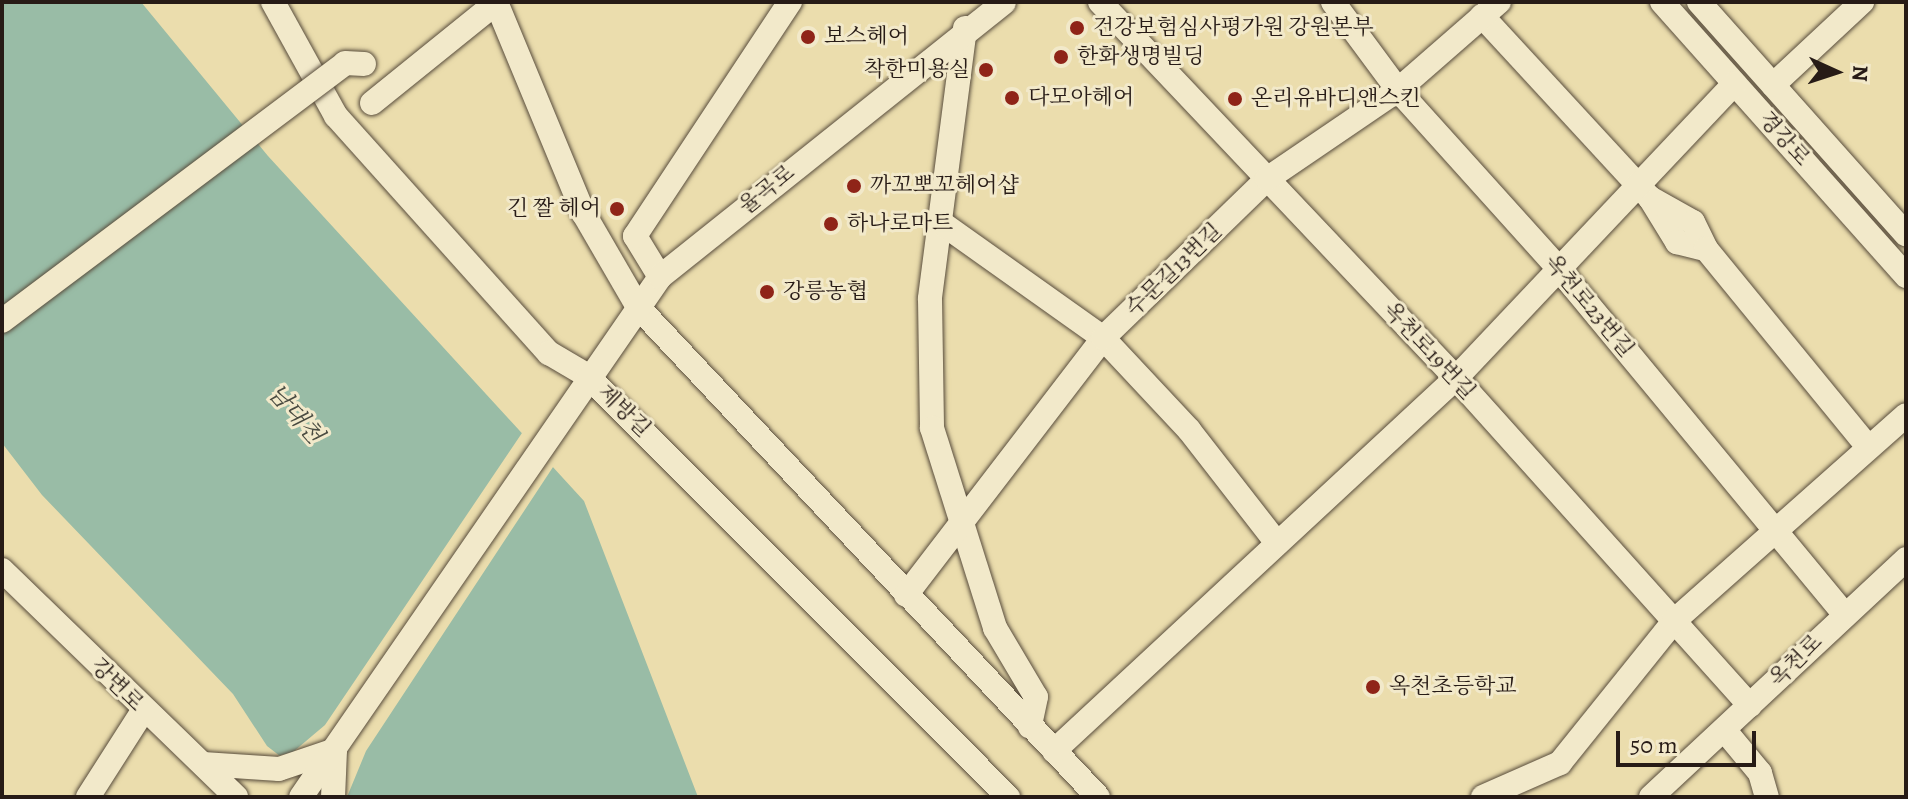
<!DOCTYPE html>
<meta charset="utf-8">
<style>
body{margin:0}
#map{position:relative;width:1908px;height:799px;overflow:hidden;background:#ebddad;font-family:Alegreya,"Noto Serif KR",serif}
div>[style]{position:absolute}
.water>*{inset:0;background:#99bca6}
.pier>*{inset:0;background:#ebddad}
.roads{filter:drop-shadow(0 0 2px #584c3c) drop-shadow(0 0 2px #584c3c)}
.minor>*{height:24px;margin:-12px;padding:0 12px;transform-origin:12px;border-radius:12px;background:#f2e9ca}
.bridges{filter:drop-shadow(0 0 2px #584c3c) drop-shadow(0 0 2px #584c3c)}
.minor-bridge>*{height:24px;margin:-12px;padding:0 12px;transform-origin:12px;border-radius:12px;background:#f2e9ca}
.dots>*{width:22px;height:22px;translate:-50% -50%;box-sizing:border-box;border:4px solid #f2e9ca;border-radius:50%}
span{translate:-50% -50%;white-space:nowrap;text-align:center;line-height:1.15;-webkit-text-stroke:6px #f2e9ca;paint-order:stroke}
.poi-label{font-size:22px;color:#271b16}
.left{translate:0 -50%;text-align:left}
.right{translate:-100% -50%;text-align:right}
.street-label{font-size:22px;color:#271b16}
.water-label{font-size:24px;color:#494b41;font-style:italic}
.frame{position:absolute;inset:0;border:4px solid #271b16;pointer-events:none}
.north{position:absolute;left:1796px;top:32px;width:80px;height:80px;-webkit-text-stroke:6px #f2e9ca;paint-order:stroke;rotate:93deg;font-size:22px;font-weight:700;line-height:32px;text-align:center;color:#271b16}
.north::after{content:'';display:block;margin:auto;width:28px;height:36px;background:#271b16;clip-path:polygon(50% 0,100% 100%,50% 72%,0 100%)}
.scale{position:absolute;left:1616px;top:731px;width:140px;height:36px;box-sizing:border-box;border:4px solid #271b16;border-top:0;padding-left:10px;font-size:24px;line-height:28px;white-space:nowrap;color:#271b16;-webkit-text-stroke:6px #f2e9ca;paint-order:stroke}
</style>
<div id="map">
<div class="water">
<div style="clip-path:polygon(2px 2px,141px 2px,268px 156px,584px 501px,698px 797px,333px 797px,267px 746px,233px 694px,42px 495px,2px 443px)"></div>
</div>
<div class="pier">
<div style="clip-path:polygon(524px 430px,555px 464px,366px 751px,347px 797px,326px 797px,273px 757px,293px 752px,325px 725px)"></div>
</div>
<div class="roads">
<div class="minor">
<div style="left:273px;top:2px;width:130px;rotate:61.1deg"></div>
<div style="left:336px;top:116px;width:319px;rotate:48.1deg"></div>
<div style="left:549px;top:353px;width:45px;rotate:30.5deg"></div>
<div style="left:588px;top:376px;width:595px;rotate:45.07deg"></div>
<div style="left:496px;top:2px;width:230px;rotate:67.5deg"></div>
<div style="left:584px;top:214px;width:108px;rotate:59.9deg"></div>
<div style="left:638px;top:307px;width:672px;rotate:46.81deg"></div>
<div style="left:1100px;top:2px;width:518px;rotate:46.57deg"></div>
<div style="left:1456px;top:378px;width:440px;rotate:48.1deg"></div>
<div style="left:1333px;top:2px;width:109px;rotate:53.5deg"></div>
<div style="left:1398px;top:90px;width:239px;rotate:48deg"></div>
<div style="left:1558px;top:268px;width:447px;rotate:50.4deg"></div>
<div style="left:1662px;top:2px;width:367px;rotate:48.3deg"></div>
<div style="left:1699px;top:2px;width:311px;rotate:48.3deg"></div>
<div style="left:1482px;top:16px;width:248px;rotate:47.3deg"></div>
<div style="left:1650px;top:198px;width:52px;rotate:58.5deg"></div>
<div style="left:1677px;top:242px;width:30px;rotate:14deg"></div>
<div style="left:965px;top:28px;width:273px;rotate:97.4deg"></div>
<div style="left:930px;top:299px;width:129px;rotate:89.1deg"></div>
<div style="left:932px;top:428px;width:210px;rotate:72.5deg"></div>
<div style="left:995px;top:628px;width:80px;rotate:59.3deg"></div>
<div style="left:1036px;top:697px;width:30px;rotate:102deg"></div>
<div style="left:1773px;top:85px;width:122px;rotate:-43deg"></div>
<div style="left:372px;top:103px;width:161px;rotate:-38.9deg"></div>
<div style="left:1650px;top:198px;width:49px;rotate:29.2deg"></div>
<div style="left:1693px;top:222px;width:30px;rotate:64deg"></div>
<div style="left:1706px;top:249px;width:256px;rotate:50.7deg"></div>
<div style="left:940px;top:222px;width:200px;rotate:35.4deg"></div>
<div style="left:1103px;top:338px;width:126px;rotate:46.9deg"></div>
<div style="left:1189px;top:430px;width:143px;rotate:52.1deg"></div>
<div style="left:660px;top:277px;width:48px;rotate:-121.4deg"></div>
<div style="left:635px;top:236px;width:281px;rotate:-56.5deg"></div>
<div style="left:2px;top:570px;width:326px;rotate:44.1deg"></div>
<div style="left:906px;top:595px;width:324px;rotate:-52.5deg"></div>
<div style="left:1103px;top:338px;width:228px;rotate:-44.1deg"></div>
<div style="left:1267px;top:179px;width:158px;rotate:-34.2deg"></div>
<div style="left:1398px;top:90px;width:134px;rotate:-41.1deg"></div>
<div style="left:1726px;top:732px;width:53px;rotate:50.3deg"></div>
<div style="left:1760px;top:773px;width:25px;rotate:74deg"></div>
<div style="left:1054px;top:751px;width:548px;rotate:-42.86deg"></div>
<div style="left:1456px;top:378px;width:405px;rotate:-46.6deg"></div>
<div style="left:203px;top:764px;width:76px;rotate:3.8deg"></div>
<div style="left:279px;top:769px;width:59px;rotate:-18.7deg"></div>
<div style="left:335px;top:750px;width:47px;rotate:92.4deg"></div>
<div style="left:88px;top:797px;width:102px;rotate:-57.4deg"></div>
<div style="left:301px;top:797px;width:632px;rotate:-55.38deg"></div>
<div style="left:660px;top:277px;width:440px;rotate:-38.6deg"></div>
<div style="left:1483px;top:797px;width:84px;rotate:-23.8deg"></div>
<div style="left:1560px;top:763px;width:182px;rotate:-51.2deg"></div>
<div style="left:1674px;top:621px;width:310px;rotate:-41.6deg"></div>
<div style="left:1651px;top:797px;width:349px;rotate:-43deg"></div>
</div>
</div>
<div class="bridges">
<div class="minor-bridge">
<div style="left:2px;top:321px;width:429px;rotate:-36.9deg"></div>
<div style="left:345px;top:63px;width:19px;rotate:3deg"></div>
</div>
</div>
<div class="dots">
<div style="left:1077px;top:28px;background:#8f2418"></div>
<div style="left:808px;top:37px;background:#8f2418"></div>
<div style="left:1061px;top:57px;background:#8f2418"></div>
<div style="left:986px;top:70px;background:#8f2418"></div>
<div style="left:1012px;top:98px;background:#8f2418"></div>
<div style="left:1235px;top:99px;background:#8f2418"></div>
<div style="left:854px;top:186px;background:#8f2418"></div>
<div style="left:617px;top:209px;background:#8f2418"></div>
<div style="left:831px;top:224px;background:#8f2418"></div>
<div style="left:767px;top:292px;background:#8f2418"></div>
<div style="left:1373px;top:687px;background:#8f2418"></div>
</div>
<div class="poi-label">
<span class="left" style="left:1093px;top:28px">건강보험심사평가원 강원본부</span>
<span class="left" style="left:824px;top:37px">보스헤어</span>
<span class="left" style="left:1077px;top:57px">한화생명빌딩</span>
<span class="right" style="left:970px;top:70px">착한미용실</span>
<span class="left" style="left:1028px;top:98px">다모아헤어</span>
<span class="left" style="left:1251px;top:99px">온리유바디앤스킨</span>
<span class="left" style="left:870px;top:186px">까꼬뽀꼬헤어샵</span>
<span class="right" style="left:601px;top:209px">긴 짤 헤어</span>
<span class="left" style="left:847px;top:224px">하나로마트</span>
<span class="left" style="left:783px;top:292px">강릉농협</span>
<span class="left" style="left:1389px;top:687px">옥천초등학교</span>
</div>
<div class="street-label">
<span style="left:1784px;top:139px;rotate:48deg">경강로</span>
<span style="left:767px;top:190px;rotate:-39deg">율곡로</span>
<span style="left:1174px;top:270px;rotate:-44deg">수문길13번길</span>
<span style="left:1589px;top:306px;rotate:50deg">옥천로23번길</span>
<span style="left:1429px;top:351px;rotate:47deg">옥천로19번길</span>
<span style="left:624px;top:411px;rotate:44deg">제방길</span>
<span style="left:1796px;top:661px;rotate:-45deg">옥천로</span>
<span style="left:117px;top:685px;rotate:45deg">강변로</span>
</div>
<div class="water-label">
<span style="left:295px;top:414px;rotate:49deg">남대천</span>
</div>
<div class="frame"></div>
<div class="north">N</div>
<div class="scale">50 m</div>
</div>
